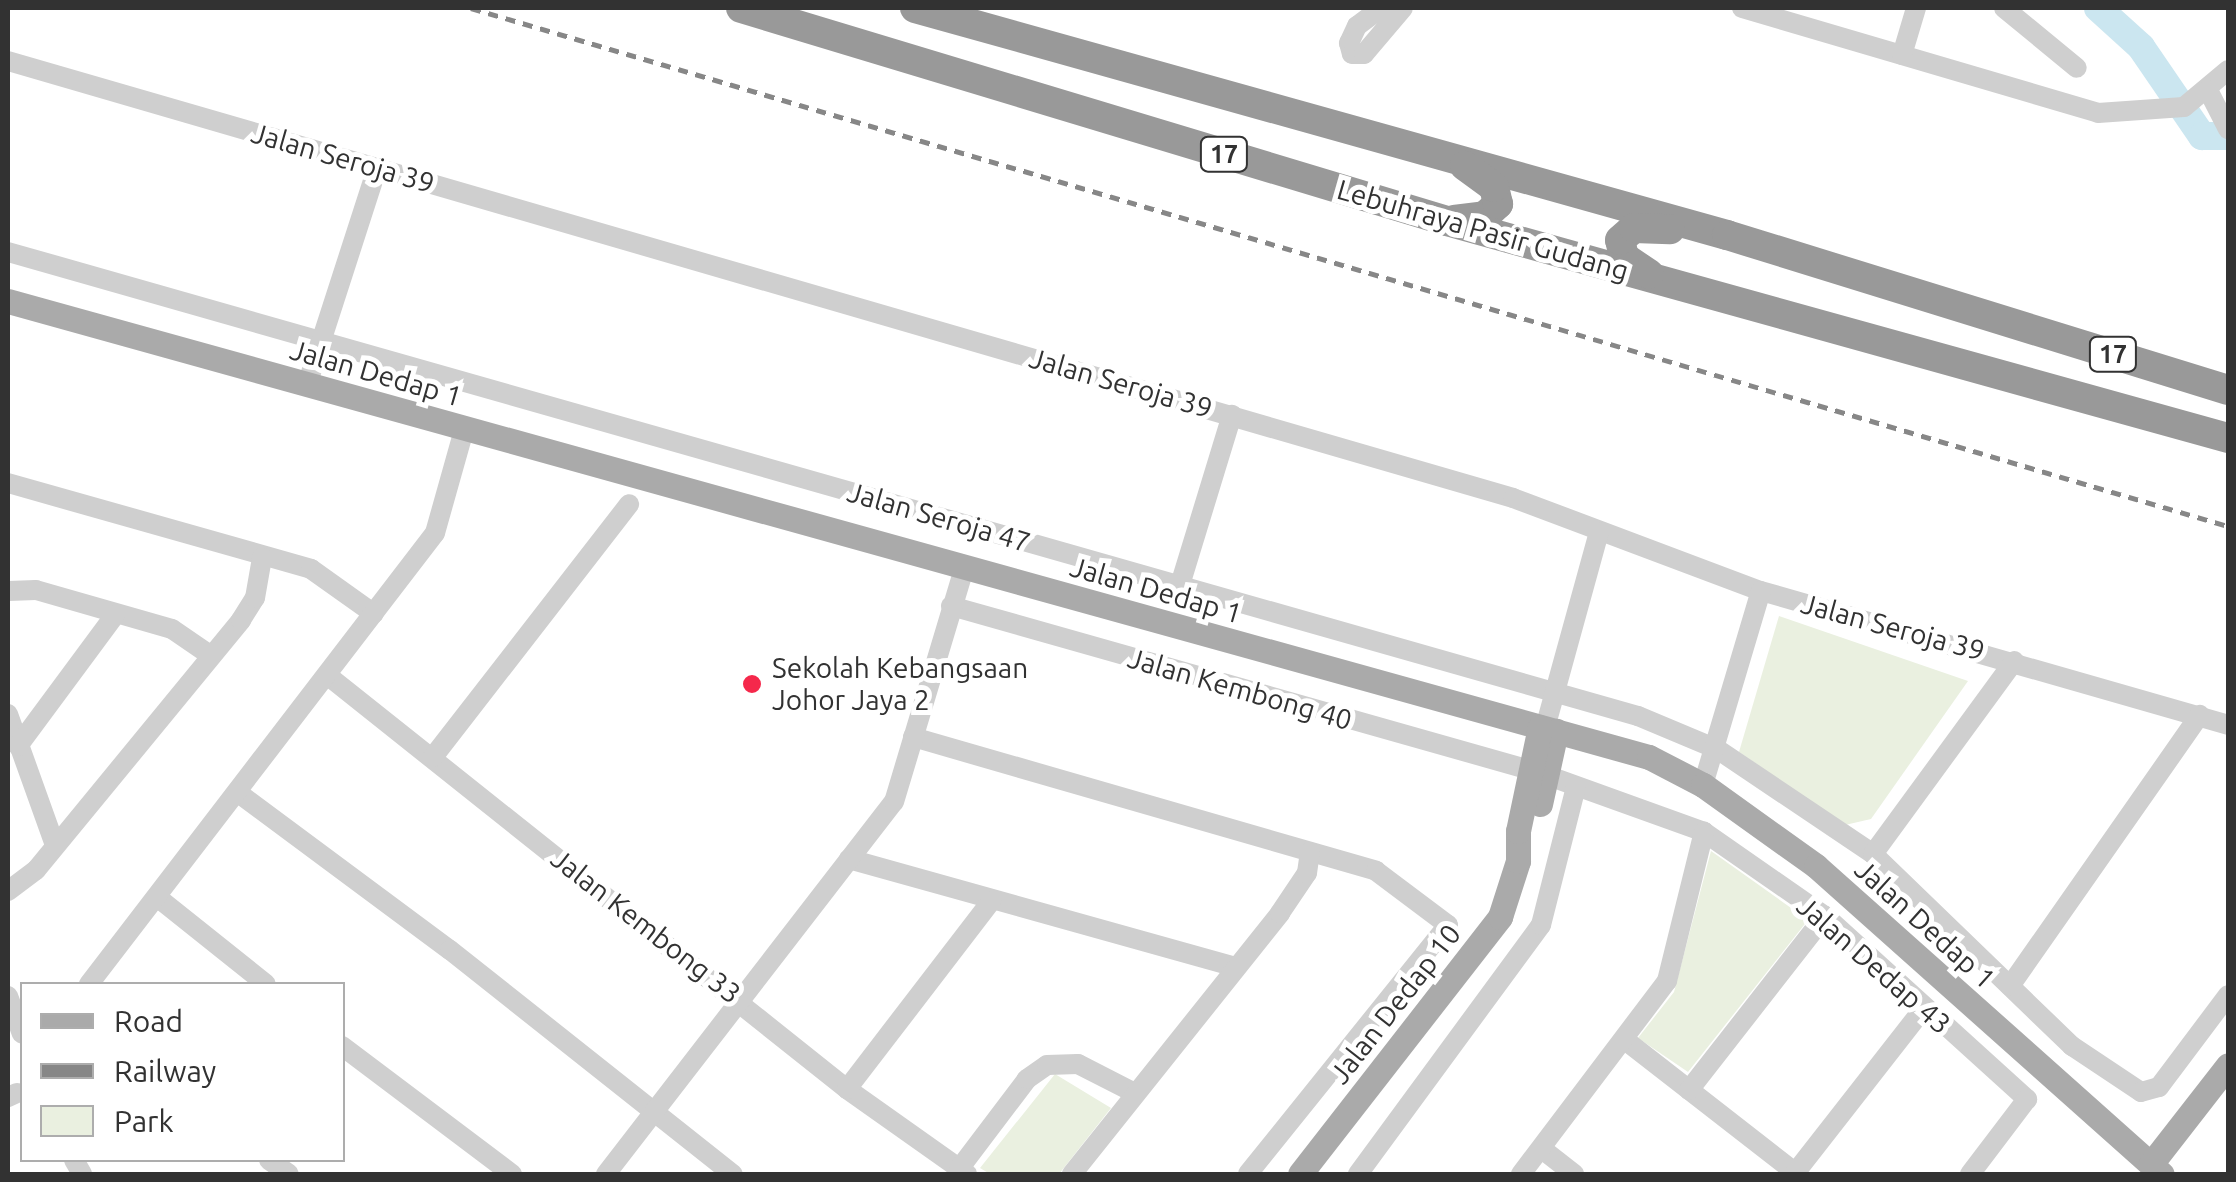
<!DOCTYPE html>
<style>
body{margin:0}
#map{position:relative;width:2236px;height:1182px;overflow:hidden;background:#fff;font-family:Ubuntu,sans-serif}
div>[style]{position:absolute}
.green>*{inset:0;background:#eaf0e0}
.river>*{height:28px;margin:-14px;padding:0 14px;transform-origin:14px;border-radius:14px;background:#cbe6f0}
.minor>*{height:20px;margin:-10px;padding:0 10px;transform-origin:10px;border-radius:10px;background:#cfcfcf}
.major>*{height:25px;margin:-12.5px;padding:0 12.5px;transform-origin:12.5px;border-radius:12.5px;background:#aaa}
.highway>*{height:30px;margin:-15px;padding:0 15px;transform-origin:15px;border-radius:15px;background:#999}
.rail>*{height:5px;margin-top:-2.5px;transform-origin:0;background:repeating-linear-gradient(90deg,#878787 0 10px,transparent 0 18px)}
.dots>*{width:28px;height:28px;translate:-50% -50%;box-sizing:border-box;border:5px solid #fff;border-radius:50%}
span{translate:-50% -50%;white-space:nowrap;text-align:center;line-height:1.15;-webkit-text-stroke:10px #fff;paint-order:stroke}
.shield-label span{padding:2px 8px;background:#fff;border:2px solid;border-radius:8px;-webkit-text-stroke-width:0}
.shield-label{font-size:25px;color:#323232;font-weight:700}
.street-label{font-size:28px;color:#323232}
.poi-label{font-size:28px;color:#323232}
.left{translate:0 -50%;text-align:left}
.frame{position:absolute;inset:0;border:10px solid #323232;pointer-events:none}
.legend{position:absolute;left:20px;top:982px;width:325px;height:180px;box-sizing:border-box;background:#fff;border:2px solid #adadad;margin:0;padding:12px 18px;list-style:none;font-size:30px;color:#323232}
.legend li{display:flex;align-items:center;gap:20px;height:50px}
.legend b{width:50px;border:2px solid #adadad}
</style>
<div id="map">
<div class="green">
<div style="clip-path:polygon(1779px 616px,1968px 681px,1871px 819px,1845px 825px,1739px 752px)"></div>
<div style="clip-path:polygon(1711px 851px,1808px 920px,1688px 1072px,1638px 1038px,1674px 992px)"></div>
<div style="clip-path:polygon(1055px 1074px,1111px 1108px,1059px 1174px,990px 1174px,980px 1168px)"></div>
</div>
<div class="river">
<div style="left:2098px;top:8px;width:58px;rotate:42.2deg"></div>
<div style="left:2141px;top:47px;width:108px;rotate:55.6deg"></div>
<div style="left:2202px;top:136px;width:26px"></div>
</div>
<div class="minor">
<div style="left:1381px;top:8px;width:30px;rotate:143deg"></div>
<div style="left:1357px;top:26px;width:19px;rotate:115deg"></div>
<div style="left:1349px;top:43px;width:11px;rotate:75deg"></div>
<div style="left:1352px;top:54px;width:12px"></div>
<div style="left:1364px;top:54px;width:60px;rotate:-49.7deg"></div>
<div style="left:1742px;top:8px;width:371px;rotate:16.4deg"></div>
<div style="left:2098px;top:113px;width:86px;rotate:-4deg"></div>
<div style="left:2184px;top:107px;width:57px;rotate:-40.1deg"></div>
<div style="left:2004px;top:8px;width:94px;rotate:39.4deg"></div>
<div style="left:1902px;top:55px;width:49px;rotate:-73.4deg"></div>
<div style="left:8px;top:61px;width:1567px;rotate:16.19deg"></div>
<div style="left:1513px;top:498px;width:265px;rotate:20.6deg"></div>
<div style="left:1761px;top:591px;width:486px;rotate:16deg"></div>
<div style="left:2208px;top:90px;width:44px;rotate:62.9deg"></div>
<div style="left:8px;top:252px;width:1695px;rotate:15.89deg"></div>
<div style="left:1638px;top:716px;width:86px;rotate:22.7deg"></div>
<div style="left:1717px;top:749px;width:188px;rotate:33.9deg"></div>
<div style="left:1873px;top:854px;width:277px;rotate:44deg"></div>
<div style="left:2072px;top:1046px;width:83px;rotate:33.7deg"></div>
<div style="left:2141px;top:1092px;width:19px;rotate:-16deg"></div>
<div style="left:2159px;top:1087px;width:115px;rotate:-53.1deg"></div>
<div style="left:307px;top:385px;width:228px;rotate:-72.1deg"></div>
<div style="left:8px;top:483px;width:315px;rotate:15.8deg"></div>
<div style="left:311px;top:569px;width:77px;rotate:35.5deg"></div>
<div style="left:1180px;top:585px;width:178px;rotate:-73deg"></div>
<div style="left:8px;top:591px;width:28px;rotate:-2deg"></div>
<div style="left:36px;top:590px;width:141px;rotate:16deg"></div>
<div style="left:172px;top:629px;width:46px;rotate:34.4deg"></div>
<div style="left:951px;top:606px;width:602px;rotate:15.81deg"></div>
<div style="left:327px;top:675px;width:665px;rotate:38.53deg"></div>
<div style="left:847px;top:1089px;width:147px;rotate:35.3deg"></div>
<div style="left:8px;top:714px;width:139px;rotate:70.3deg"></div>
<div style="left:1545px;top:728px;width:203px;rotate:-74.6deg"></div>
<div style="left:913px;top:737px;width:482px;rotate:16.1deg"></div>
<div style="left:1376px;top:871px;width:90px;rotate:36.9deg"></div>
<div style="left:1448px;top:925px;width:319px;rotate:128.8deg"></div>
<div style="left:18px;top:746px;width:163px;rotate:-53.5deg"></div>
<div style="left:433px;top:757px;width:320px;rotate:-52.2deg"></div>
<div style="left:1546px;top:775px;width:168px;rotate:19.8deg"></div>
<div style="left:1704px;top:832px;width:147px;rotate:34.8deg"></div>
<div style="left:1825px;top:916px;width:273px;rotate:42.2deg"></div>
<div style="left:2027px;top:1099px;width:94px;rotate:127.2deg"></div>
<div style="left:1703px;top:785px;width:202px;rotate:-73.4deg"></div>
<div style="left:237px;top:792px;width:265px;rotate:36.6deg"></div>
<div style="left:450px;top:950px;width:361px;rotate:38.4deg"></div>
<div style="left:1873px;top:854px;width:239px;rotate:-53.8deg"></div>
<div style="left:849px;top:859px;width:401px;rotate:15.6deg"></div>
<div style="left:8px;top:891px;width:35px;rotate:-37deg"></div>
<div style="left:36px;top:870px;width:323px;rotate:-50.6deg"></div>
<div style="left:241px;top:620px;width:26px;rotate:-58deg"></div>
<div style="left:255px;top:598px;width:41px;rotate:-80.1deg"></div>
<div style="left:157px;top:897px;width:139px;rotate:38.6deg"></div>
<div style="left:89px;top:984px;width:568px;rotate:-52.51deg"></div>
<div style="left:435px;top:533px;width:107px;rotate:-74.3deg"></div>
<div style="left:2010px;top:986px;width:331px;rotate:-55deg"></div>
<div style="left:8px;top:996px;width:40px;rotate:69.8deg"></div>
<div style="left:1625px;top:1040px;width:218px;rotate:37.9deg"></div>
<div style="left:342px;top:1046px;width:213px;rotate:37deg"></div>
<div style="left:847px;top:1089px;width:237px;rotate:-52.5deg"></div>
<div style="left:1689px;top:1090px;width:221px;rotate:-52deg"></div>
<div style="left:8px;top:1097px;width:10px;rotate:-24deg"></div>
<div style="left:1542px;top:1149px;width:41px;rotate:38deg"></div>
<div style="left:74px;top:1160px;width:16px;rotate:60deg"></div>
<div style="left:269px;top:1160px;width:24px;rotate:35deg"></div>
<div style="left:959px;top:1169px;width:113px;rotate:-52.9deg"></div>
<div style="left:1027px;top:1079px;width:24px;rotate:-35deg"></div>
<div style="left:1047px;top:1065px;width:31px;rotate:-2deg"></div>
<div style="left:1078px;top:1064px;width:64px;rotate:27deg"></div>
<div style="left:1795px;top:1173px;width:208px;rotate:-52deg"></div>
<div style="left:606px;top:1174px;width:470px;rotate:-52.3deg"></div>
<div style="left:894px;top:802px;width:244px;rotate:-73.3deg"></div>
<div style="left:1072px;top:1174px;width:334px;rotate:-51.4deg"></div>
<div style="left:1280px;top:913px;width:48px;rotate:-56deg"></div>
<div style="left:1307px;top:873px;width:21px;rotate:-82deg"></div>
<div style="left:1358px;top:1174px;width:309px;rotate:-53.7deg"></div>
<div style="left:1541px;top:925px;width:142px;rotate:-75.8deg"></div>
<div style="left:1521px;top:1174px;width:242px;rotate:-52.9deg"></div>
<div style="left:1667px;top:981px;width:154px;rotate:-76.1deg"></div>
</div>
<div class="major">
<div style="left:8px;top:301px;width:1703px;rotate:15.53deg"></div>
<div style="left:1649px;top:757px;width:61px;rotate:27.4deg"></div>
<div style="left:1703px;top:785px;width:139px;rotate:35.6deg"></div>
<div style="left:1816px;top:866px;width:463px;rotate:41.7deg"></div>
<div style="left:1540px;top:804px;width:75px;rotate:-77.6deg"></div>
<div style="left:2151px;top:1164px;width:125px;rotate:-52.1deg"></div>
<div style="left:1300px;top:1174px;width:326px;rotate:-52.1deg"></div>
<div style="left:1500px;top:917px;width:59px;rotate:-72.2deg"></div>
<div style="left:1518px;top:861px;width:30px;rotate:-90deg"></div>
<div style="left:1518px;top:831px;width:106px;rotate:-78.1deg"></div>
</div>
<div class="highway">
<div style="left:741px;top:8px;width:737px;rotate:16.79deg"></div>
<div style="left:1447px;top:221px;width:811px;rotate:15.53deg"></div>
<div style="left:915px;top:8px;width:843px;rotate:15.62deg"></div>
<div style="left:1727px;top:235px;width:524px;rotate:17.19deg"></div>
<div style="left:1454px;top:220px;width:31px;rotate:-7deg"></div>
<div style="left:1485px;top:216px;width:18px;rotate:-43deg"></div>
<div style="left:1498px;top:204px;width:17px;rotate:-103deg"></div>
<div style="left:1494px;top:187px;width:36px;rotate:-144deg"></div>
<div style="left:1649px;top:274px;width:30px;rotate:-146deg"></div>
<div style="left:1624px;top:257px;width:17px;rotate:-103deg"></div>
<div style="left:1620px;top:240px;width:18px;rotate:-41deg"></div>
<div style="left:1634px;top:228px;width:36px;rotate:2deg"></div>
</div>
<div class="rail">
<div style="left:471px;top:8px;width:1832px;rotate:16.43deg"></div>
</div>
<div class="dots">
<div style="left:752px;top:684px;background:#f5284b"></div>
</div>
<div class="shield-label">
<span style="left:1224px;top:154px">17</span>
<span style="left:2113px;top:354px">17</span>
</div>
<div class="street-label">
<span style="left:343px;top:158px;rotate:16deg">Jalan Seroja 39</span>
<span style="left:1483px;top:230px;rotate:16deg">Lebuhraya Pasir Gudang</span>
<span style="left:376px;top:373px;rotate:16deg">Jalan Dedap 1</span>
<span style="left:1121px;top:383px;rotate:16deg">Jalan Seroja 39</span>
<span style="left:939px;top:517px;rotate:16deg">Jalan Seroja 47</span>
<span style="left:1156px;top:590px;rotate:16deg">Jalan Dedap 1</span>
<span style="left:1893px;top:627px;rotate:15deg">Jalan Seroja 39</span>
<span style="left:1240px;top:689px;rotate:16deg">Jalan Kembong 40</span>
<span style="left:1925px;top:924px;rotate:42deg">Jalan Dedap 1</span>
<span style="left:646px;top:926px;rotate:38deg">Jalan Kembong 33</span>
<span style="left:1874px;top:965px;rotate:41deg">Jalan Dedap 43</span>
<span style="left:1395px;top:1004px;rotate:-52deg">Jalan Dedap 10</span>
</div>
<div class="poi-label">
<span class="left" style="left:772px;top:684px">Sekolah Kebangsaan<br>Johor Jaya 2</span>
</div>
<div class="frame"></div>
<ul class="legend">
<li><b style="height:12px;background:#aaa"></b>Road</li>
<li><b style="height:12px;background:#878787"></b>Railway</li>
<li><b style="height:28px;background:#eaf0e0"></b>Park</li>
</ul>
</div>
